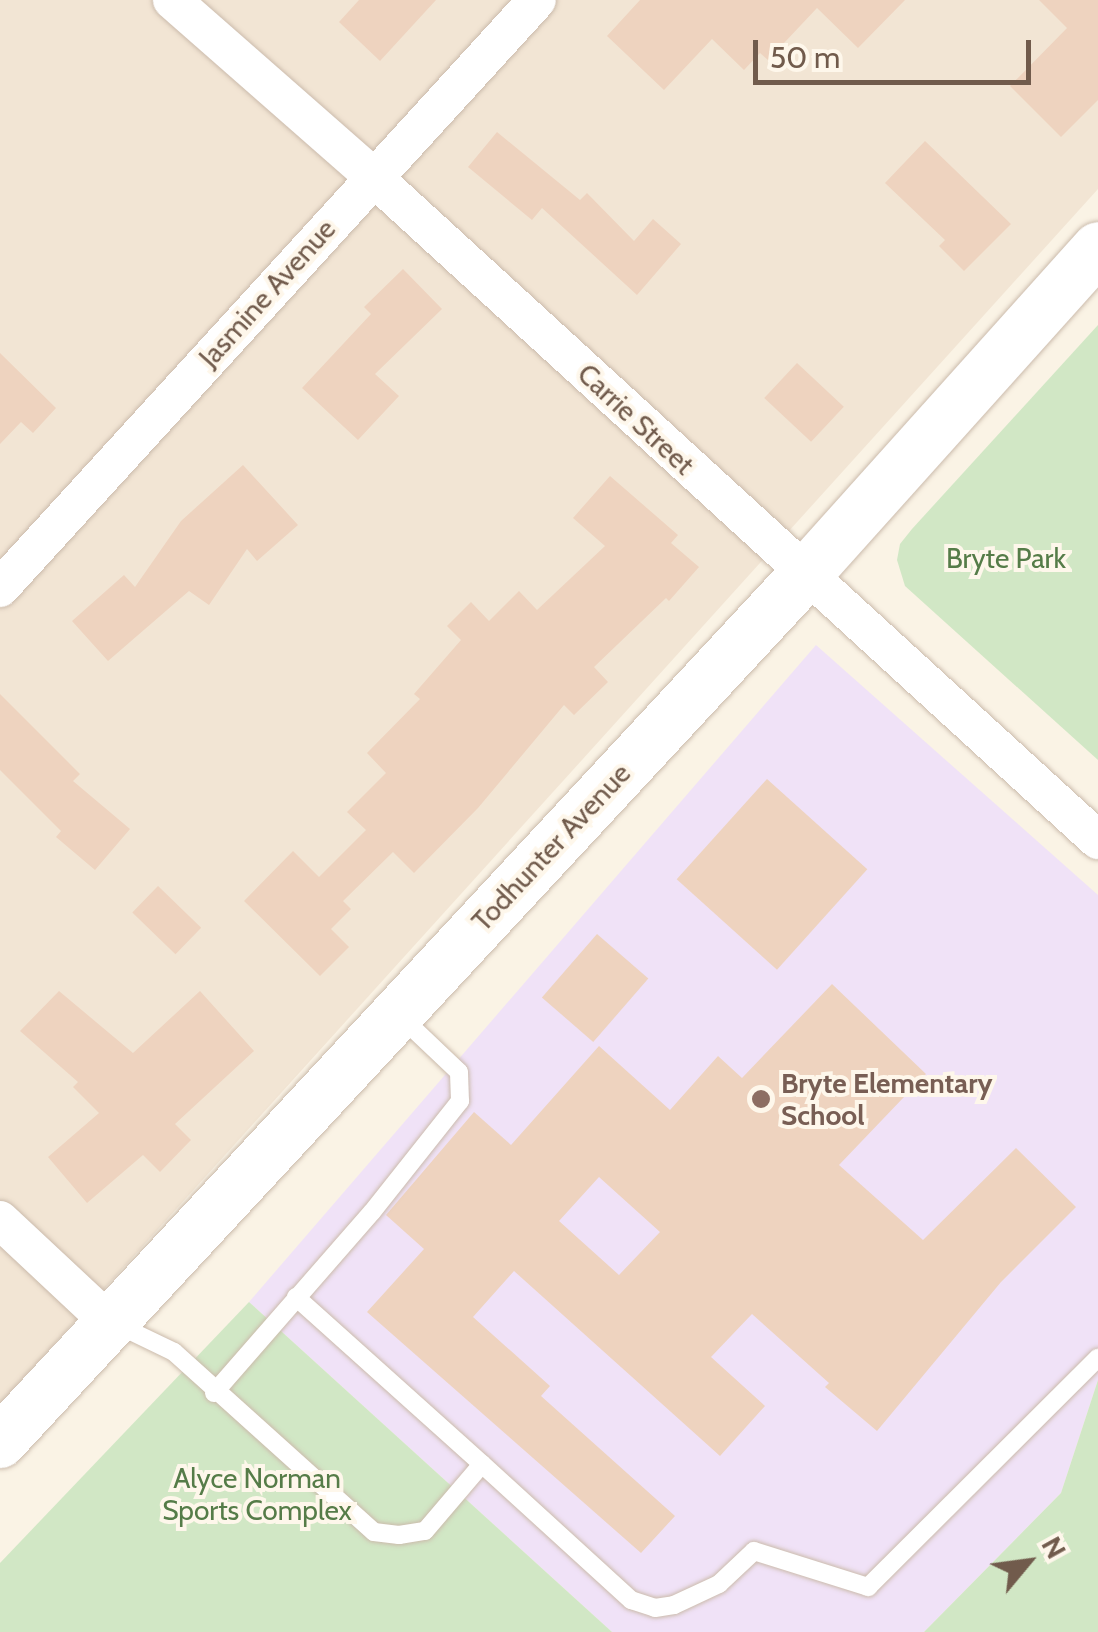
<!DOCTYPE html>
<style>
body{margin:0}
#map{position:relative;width:1098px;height:1632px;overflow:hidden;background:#faf3e5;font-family:Cabin,sans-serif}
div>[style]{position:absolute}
.residential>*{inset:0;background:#f2e5d4}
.education>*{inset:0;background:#f0e2f7}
.green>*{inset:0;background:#d1e7c5}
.building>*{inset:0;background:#eed3bf;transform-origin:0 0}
.roads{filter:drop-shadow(0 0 2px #cbbbac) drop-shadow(0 0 2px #cbbbac)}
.lane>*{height:18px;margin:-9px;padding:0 9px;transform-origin:9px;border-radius:9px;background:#fff}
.street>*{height:38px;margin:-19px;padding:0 19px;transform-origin:19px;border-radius:19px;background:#fff}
.secondary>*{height:52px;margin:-26px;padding:0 26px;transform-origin:26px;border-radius:26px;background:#fff}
.dots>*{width:28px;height:28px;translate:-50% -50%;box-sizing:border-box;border:5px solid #fef7eb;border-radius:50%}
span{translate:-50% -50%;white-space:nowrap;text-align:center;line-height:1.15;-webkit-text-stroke:8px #fef7eb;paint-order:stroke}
.street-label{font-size:28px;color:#715b4c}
.park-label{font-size:28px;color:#557c48}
.education-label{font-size:28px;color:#785e54;font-weight:700}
.left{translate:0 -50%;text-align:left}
.north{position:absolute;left:978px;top:1512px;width:100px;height:100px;-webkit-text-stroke:8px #fef7eb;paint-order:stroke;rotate:61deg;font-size:28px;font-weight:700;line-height:40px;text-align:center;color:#715b4c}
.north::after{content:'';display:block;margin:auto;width:35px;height:45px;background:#715b4c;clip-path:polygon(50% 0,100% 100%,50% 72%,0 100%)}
.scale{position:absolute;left:753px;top:40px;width:278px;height:45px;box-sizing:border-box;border:5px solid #715b4c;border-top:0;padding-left:12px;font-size:30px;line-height:35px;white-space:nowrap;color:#715b4c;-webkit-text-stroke:8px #fef7eb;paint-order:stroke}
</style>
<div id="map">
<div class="residential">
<div style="clip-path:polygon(0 0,1098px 0,1098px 189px,0 1404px)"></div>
</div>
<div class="education">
<div style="clip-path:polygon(816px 645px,1098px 895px,1098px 1380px,1061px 1493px,924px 1632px,612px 1632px,249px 1302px)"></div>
</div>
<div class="green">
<div style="clip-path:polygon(1098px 325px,1098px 760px,905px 586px,897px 560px,900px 544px,912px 529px)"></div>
<div style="clip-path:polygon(249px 1302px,612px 1632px,0 1632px,0 1563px)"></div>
<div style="clip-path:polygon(1098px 1380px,1098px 1632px,924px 1632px,1061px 1493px)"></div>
</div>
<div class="building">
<div style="clip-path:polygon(359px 0,436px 0,380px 61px,339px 22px)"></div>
<div style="clip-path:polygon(640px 0,905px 0,858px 48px,817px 8px,768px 60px,760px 53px,744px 70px,712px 39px,664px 90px,607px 36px)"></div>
<div style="clip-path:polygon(1039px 0,1098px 0,1098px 100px,1061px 137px,1010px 86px,1067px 28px)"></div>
<div style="clip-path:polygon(497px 132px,580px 200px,587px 193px,634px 241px,653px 219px,681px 244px,637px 295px,542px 208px,532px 220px,468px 167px)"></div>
<div style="clip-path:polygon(925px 141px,1011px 224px,964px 271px,939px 246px,945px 240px,885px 183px)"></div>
<div style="clip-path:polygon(403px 269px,442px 309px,375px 374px,399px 396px,358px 440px,302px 388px,371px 314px,364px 307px)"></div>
<div style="clip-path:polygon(0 353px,56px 408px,33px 433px,21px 422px,0 444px)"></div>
<div style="left:797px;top:363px;width:64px;height:48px;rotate:43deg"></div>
<div style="clip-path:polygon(243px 465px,298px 525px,257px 561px,247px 549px,209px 605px,189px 591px,108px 661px,72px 621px,124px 575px,135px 587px,181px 521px)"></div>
<div style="clip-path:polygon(610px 476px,678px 535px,671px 543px,699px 567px,669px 601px,666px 598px,594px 667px,608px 682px,574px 715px,564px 705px,478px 808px,414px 873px,393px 852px,343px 901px,351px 909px,331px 929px,349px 947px,320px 976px,244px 901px,293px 851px,319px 877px,366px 830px,347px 812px,386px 773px,367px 753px,420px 699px,414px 694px,461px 640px,447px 626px,471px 602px,489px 621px,519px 591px,537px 610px,605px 546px,573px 518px)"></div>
<div style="clip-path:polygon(0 694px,80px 774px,73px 781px,130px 829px,95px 870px,56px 837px,61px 831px,0 770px)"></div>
<div style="left:767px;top:779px;width:135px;height:135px;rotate:42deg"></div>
<div style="left:158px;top:886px;width:60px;height:37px;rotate:44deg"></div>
<div style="left:597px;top:934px;width:68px;height:84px;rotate:41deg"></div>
<div style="clip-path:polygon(evenodd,832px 984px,926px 1074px,839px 1165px,923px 1240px,1016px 1148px,1076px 1207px,1001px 1282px,877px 1431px,825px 1387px,829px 1383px,752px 1314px,711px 1357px,765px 1406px,720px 1456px,514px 1271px,473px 1317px,550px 1386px,541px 1396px,675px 1516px,641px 1553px,367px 1312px,424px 1249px,386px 1215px,474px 1112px,511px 1145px,599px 1046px,670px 1110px,718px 1056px,742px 1078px,832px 984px,599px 1177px,660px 1232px,619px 1275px,559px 1221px,599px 1177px)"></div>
<div style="clip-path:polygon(59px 991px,133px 1053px,200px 991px,254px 1051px,175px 1124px,191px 1140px,160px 1172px,143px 1155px,87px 1203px,48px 1157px,99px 1113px,73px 1087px,78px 1082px,20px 1031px)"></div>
</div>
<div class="roads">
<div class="lane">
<div style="left:118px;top:1325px;width:62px;rotate:25.7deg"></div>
<div style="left:174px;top:1352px;width:269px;rotate:42deg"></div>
<div style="left:374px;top:1532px;width:25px;rotate:7deg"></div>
<div style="left:399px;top:1535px;width:26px;rotate:-9deg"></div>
<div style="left:425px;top:1531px;width:88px;rotate:-49.6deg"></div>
<div style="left:482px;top:1464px;width:250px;rotate:-138.1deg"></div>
<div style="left:214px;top:1393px;width:240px;rotate:-48.9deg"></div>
<div style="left:372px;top:1212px;width:142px;rotate:-51.6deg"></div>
<div style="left:460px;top:1101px;width:29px;rotate:-92deg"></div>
<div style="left:459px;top:1072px;width:79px;rotate:-136.5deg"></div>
<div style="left:482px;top:1464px;width:202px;rotate:42.4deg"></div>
<div style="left:631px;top:1600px;width:25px;rotate:18deg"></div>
<div style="left:655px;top:1608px;width:19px;rotate:-9deg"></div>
<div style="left:674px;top:1605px;width:50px;rotate:-25deg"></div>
<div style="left:719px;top:1584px;width:48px;rotate:-43.3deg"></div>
<div style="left:754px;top:1551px;width:120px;rotate:17.5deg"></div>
<div style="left:868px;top:1587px;width:325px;rotate:-44.9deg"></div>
</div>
<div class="street">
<div style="left:172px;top:0;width:266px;rotate:41.3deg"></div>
<div style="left:372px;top:176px;width:984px;rotate:42.45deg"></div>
<div style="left:0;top:588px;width:796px;rotate:-47.6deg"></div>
<div style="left:0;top:1220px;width:148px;rotate:43.1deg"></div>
</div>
<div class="secondary">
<div style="left:0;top:1442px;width:1183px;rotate:-47.12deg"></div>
<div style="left:805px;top:575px;width:439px;rotate:-48.1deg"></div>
</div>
</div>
<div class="dots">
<div style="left:761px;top:1099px;background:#8d6e63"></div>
</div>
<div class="street-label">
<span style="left:267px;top:293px;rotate:-48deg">Jasmine Avenue</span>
<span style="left:636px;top:419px;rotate:43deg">Carrie Street</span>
<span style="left:551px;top:847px;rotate:-47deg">Todhunter Avenue</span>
</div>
<div class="park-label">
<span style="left:1006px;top:558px">Bryte Park</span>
<span style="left:257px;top:1494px">Alyce Norman<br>Sports Complex</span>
</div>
<div class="education-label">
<span class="left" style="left:781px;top:1099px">Bryte Elementary<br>School</span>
</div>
<div class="north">N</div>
<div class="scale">50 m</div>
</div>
